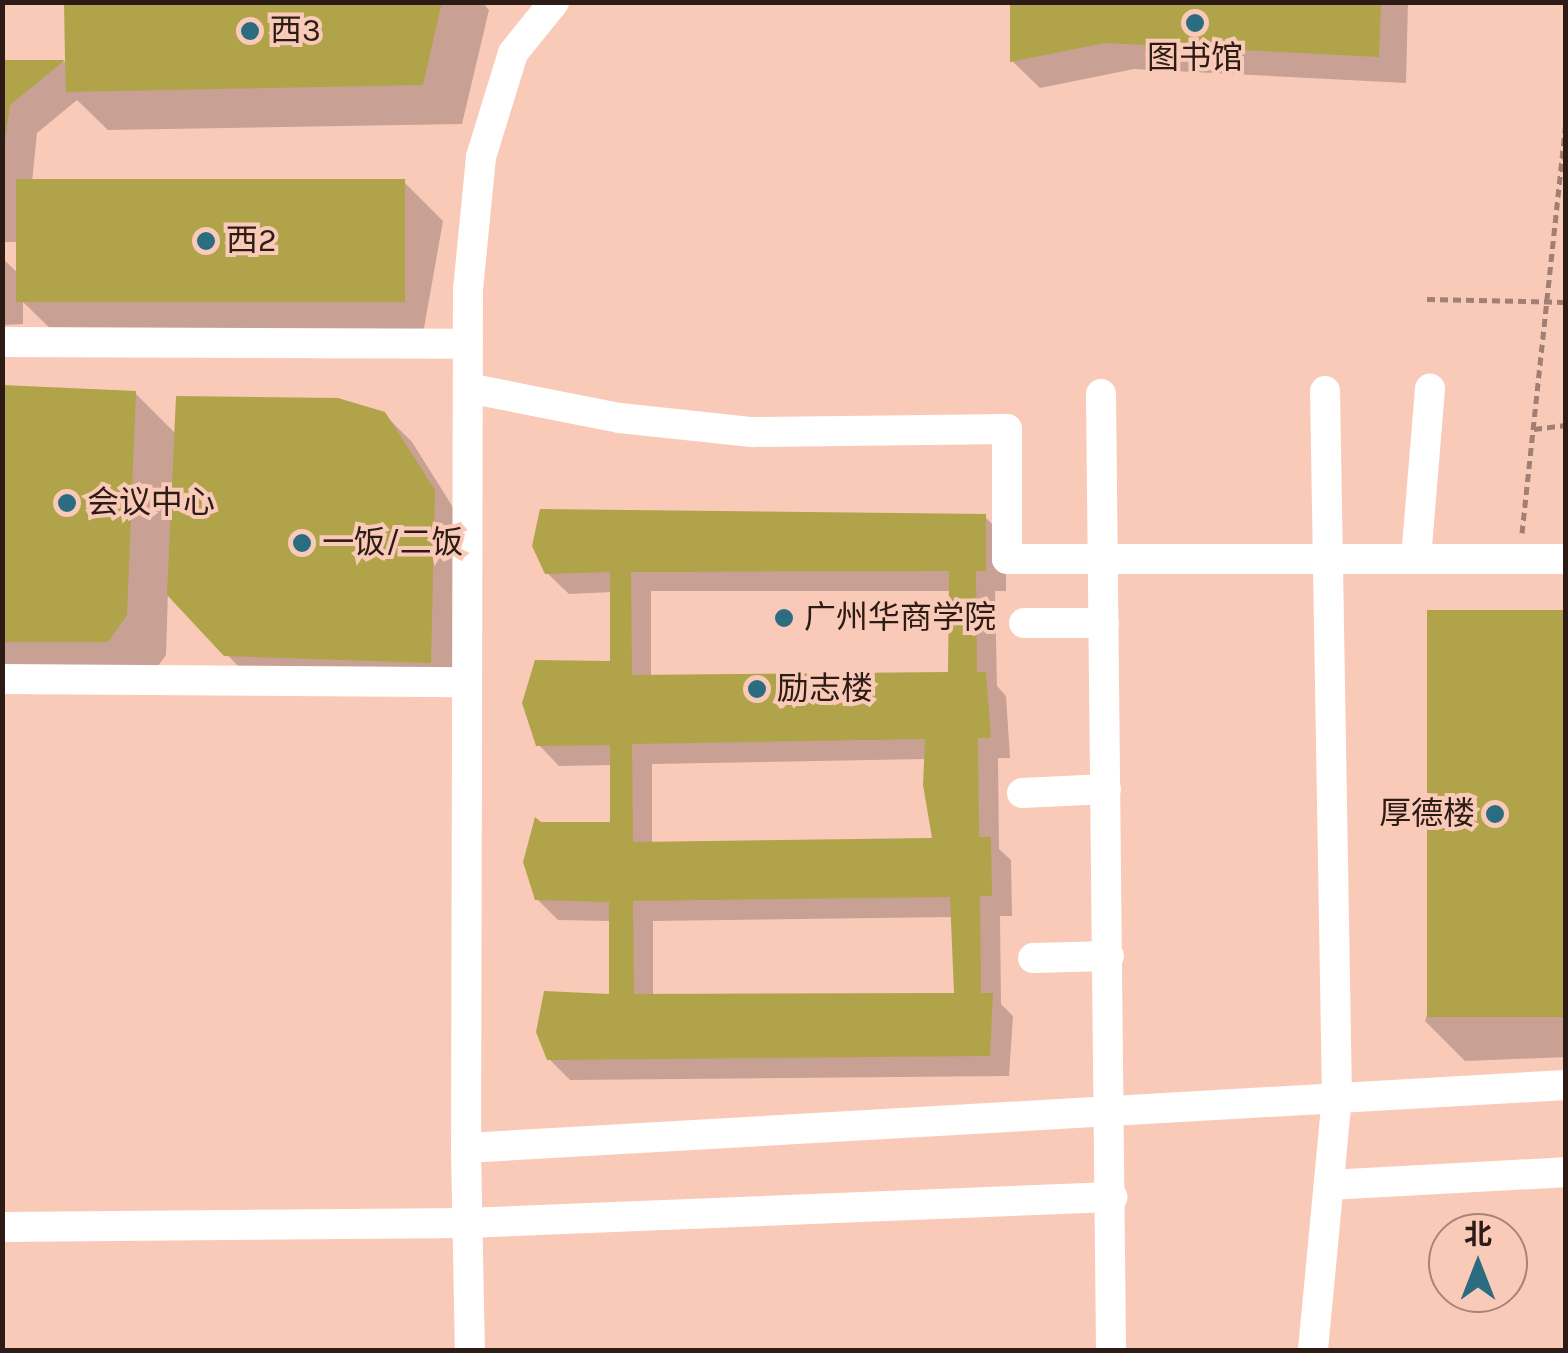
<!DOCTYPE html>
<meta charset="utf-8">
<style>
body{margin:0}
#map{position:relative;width:1568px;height:1353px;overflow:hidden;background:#facab9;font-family:Karla,"Noto Sans SC",sans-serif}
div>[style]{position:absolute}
.shadow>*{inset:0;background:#0003}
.building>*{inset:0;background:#b0a349;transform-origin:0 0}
.path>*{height:5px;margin-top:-2.5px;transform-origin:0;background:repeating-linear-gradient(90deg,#a17f72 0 8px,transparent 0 13px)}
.minor>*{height:30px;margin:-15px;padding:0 15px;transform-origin:15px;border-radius:15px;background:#fff}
.dots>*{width:28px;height:28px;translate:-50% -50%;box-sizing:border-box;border:5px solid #facab9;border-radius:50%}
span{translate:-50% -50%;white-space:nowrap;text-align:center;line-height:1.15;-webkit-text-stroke:8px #facab9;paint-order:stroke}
.poi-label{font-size:32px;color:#2d1c15}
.left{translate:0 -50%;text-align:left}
.right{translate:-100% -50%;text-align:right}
.frame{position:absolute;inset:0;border:5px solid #2d1c15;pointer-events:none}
.north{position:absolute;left:1428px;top:1213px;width:100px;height:100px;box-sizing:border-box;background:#facab9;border:2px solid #a88477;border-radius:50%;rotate:0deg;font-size:28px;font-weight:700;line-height:40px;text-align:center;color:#2d1c15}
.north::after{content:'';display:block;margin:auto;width:35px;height:45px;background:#2b6c80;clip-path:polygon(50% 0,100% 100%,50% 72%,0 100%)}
</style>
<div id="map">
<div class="shadow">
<div style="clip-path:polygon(67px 2px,482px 2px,489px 10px,462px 124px,108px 130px,77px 100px,37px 133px,32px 182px,404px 182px,443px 221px,421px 345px,62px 340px,23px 302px,23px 324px,2px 325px,2px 258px,22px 277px,21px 242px,2px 242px,2px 63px,68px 62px)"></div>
<div style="clip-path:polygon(1013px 2px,1408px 2px,1406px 83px,1134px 69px,1040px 88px,1012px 61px)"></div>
<div style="clip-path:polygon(2px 387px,135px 393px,177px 435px,384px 414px,412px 442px,461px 520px,458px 690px,254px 683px,168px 592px,166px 655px,147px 681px,2px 669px)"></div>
<div style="clip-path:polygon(evenodd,985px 517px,1006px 537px,1006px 591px,995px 591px,997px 686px,1006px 696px,1010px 758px,998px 758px,999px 849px,1011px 860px,1012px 916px,1000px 916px,1001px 1004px,1013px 1016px,1009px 1076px,570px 1080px,549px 1059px,611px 997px,612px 921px,558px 920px,537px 899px,540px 825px,612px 825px,612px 765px,559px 766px,538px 744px,612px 664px,613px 592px,569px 594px,547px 573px,985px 517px,651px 591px,951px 591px,951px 675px,651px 677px,651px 591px,985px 517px,926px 759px,935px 840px,652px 844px,652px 764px,926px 759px,985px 517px,953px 917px,956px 995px,653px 996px,653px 921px,953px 917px)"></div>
<div style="clip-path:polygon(1566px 612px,1566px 1057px,1465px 1061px,1425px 1021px)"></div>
</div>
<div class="building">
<div style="clip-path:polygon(64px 2px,442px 2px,423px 85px,66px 92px,65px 60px,10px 105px,2px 160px,2px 60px,65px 60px)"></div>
<div style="clip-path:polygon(1010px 2px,1381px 2px,1379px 57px,1105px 43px,1010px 62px)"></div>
<div style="left:16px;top:179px;width:389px;height:123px"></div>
<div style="clip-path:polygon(2px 385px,136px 391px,127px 615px,108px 642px,2px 642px)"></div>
<div style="clip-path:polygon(176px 396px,338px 398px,385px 412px,435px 490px,431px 663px,224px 656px,167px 595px)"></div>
<div style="clip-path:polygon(evenodd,540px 509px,986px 514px,986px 571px,976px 571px,977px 672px,986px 672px,991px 738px,978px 738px,979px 837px,991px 837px,992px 896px,980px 896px,981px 993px,993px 993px,990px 1056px,547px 1060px,536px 1032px,544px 991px,609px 994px,609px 902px,535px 900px,523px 862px,535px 817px,541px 822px,610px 822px,610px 745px,536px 746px,522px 703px,535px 660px,610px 661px,610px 572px,545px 574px,532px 546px,540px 509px,949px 571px,948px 672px,632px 675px,631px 572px,949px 571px,540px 509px,925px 739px,923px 785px,932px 838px,633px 842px,632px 744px,925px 739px,540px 509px,950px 897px,954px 993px,634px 994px,633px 901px,950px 897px)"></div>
<div style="left:1566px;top:610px;width:407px;height:139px;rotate:90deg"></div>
</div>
<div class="path">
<div style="left:1427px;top:299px;width:139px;rotate:1.2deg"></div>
<div style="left:1534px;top:429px;width:32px;rotate:-7deg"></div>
<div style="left:1522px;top:533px;width:417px;rotate:-83.9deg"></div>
</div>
<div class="minor">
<div style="left:554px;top:2px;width:65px;rotate:128.8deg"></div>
<div style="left:513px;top:53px;width:109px;rotate:107.1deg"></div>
<div style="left:481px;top:157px;width:134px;rotate:95.6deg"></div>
<div style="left:468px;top:290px;width:858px;rotate:90.13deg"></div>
<div style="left:466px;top:1148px;width:1102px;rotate:-3.28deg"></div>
<div style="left:2px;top:342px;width:466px;rotate:0.2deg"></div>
<div style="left:468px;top:388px;width:155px;rotate:11.2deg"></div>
<div style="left:620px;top:418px;width:133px;rotate:6.1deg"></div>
<div style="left:752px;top:432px;width:255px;rotate:-0.7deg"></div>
<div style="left:1007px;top:429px;width:130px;rotate:90deg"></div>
<div style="left:1007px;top:559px;width:559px"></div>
<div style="left:1101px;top:394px;width:956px;rotate:89.4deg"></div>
<div style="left:1416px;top:559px;width:171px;rotate:-85.3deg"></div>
<div style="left:1024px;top:623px;width:80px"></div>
<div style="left:2px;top:679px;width:465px;rotate:0.4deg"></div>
<div style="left:1022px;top:793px;width:84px;rotate:-2.7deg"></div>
<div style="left:1033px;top:958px;width:76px;rotate:-1.5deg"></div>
<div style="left:466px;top:1148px;width:202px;rotate:88.9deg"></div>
<div style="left:1329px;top:1185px;width:237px;rotate:-3.1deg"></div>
<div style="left:2px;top:1227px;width:465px;rotate:-0.5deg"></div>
<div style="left:467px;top:1223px;width:646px;rotate:-2.31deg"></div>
<div style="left:1313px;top:1350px;width:253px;rotate:-84.6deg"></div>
<div style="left:1337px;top:1098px;width:707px;rotate:-90.97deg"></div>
</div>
<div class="dots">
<div style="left:1195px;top:23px;background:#2b6c80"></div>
<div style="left:250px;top:31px;background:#2b6c80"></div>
<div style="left:206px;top:241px;background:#2b6c80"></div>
<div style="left:67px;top:503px;background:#2b6c80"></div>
<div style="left:302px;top:543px;background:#2b6c80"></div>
<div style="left:784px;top:618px;background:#2b6c80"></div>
<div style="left:757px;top:689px;background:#2b6c80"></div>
<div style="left:1495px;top:814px;background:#2b6c80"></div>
</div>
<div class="poi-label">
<span class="left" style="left:270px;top:31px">西3</span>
<span style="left:1195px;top:58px">图书馆</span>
<span class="left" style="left:226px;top:241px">西2</span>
<span class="left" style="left:87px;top:503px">会议中心</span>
<span class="left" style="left:322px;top:543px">一饭/二饭</span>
<span class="left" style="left:804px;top:618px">广州华商学院</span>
<span class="left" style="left:777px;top:689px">励志楼</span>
<span class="right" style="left:1475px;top:814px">厚德楼</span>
</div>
<div class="frame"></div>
<div class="north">北</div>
</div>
